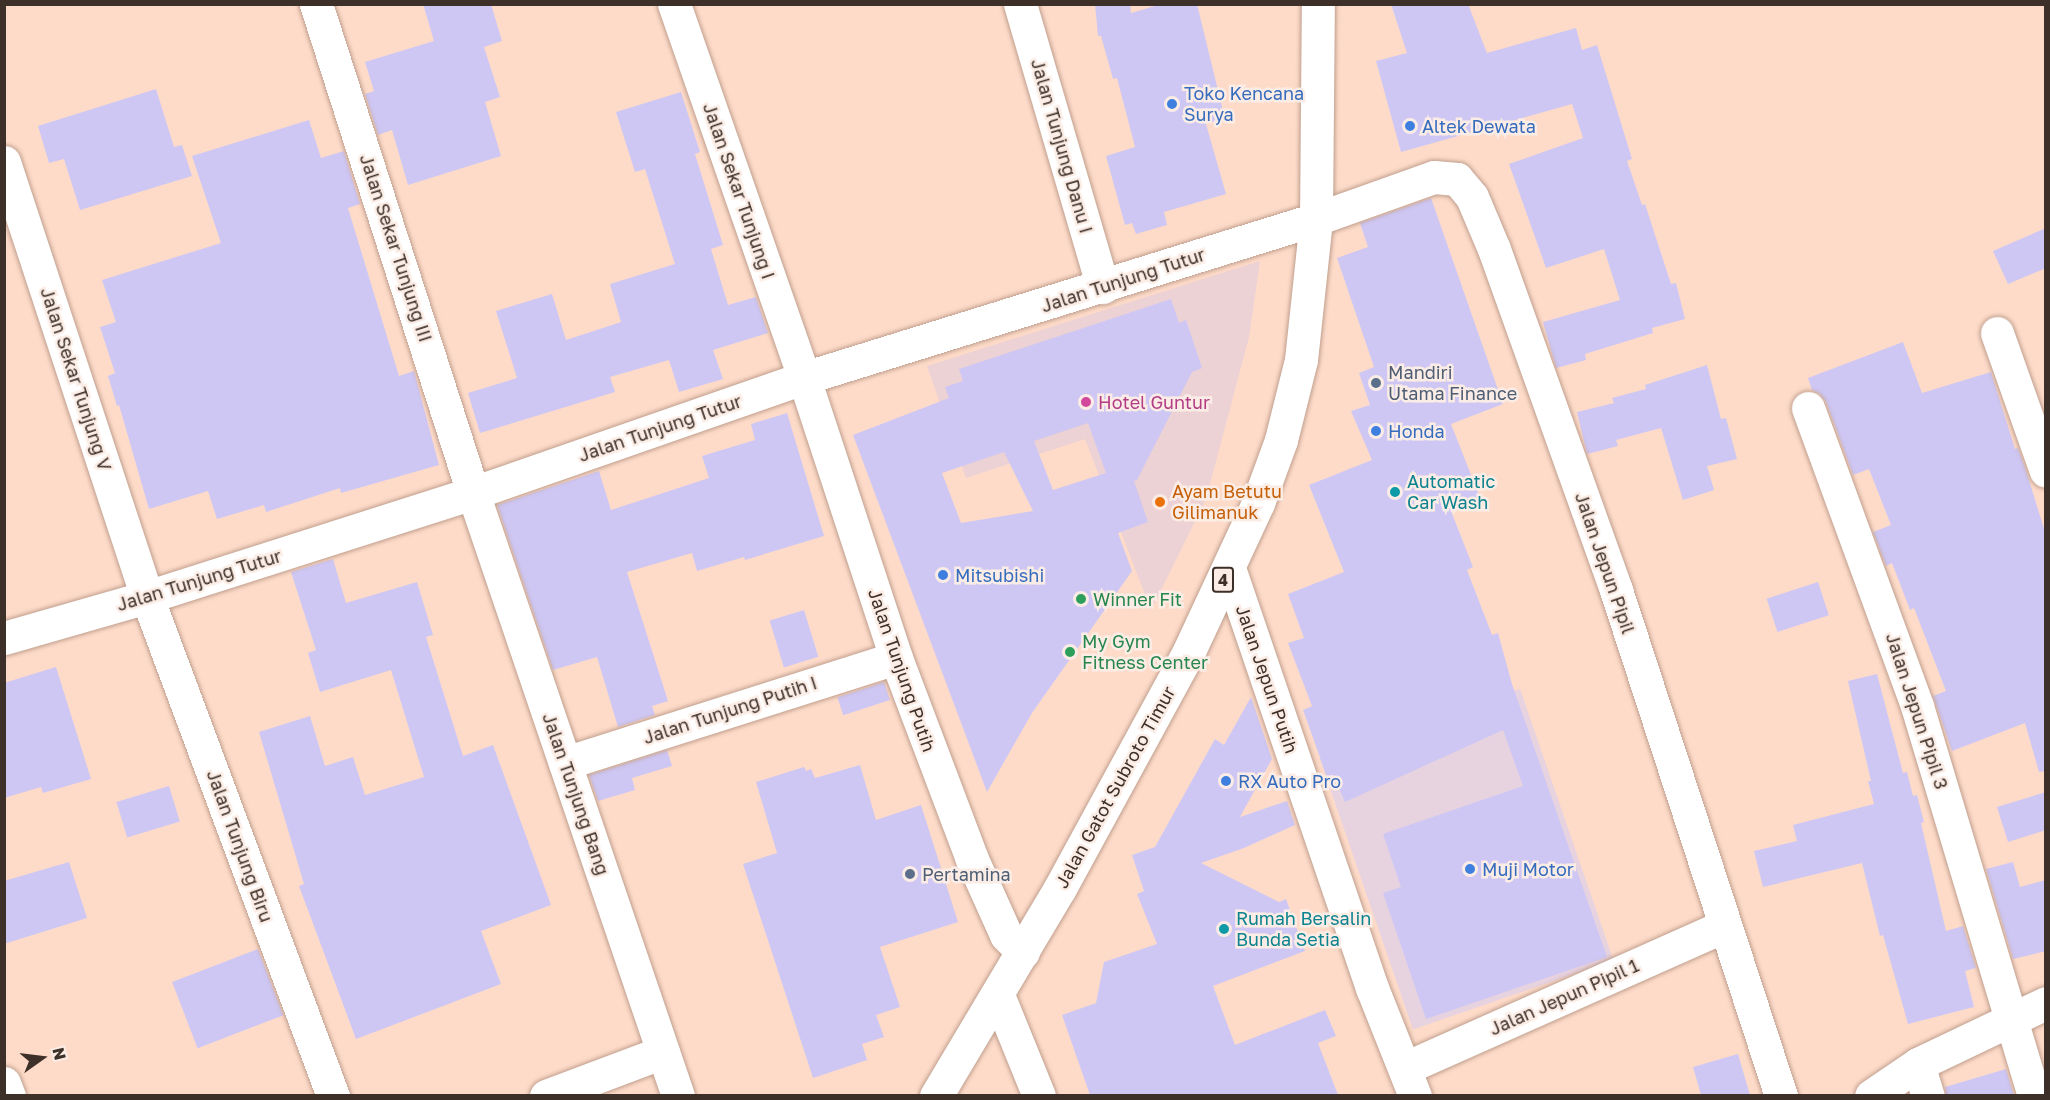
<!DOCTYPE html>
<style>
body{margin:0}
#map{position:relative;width:2050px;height:1100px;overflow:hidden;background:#fedbc9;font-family:"Golos Text",sans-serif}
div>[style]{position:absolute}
.commercial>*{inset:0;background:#ecd1d5}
.industrial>*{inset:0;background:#e7d2e0;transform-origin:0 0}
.building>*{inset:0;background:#cec7f4;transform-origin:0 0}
.roads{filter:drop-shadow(0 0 2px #c09f8e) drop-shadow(0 0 2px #c09f8e)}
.minor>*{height:33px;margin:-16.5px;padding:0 16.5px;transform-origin:16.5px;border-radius:16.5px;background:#fff}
.highway>*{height:33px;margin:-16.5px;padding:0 16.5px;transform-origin:16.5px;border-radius:16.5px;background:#fff}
.dots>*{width:16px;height:16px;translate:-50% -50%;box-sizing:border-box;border:3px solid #fbede6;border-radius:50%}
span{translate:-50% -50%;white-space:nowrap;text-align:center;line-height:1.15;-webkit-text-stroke:5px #fbede6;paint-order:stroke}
.shield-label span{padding:2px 4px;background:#fbede6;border:2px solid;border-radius:4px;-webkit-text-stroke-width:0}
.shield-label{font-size:16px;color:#3d3029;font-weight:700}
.shop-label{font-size:18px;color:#366cbe}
.left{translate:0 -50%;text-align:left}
.street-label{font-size:18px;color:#3d3029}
.service-label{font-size:18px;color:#4e5e75}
.hotel-label{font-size:18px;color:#b23c85}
.culture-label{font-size:18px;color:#0d838f}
.food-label{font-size:18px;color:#c56008}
.leisure-label{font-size:18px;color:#27864d}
.frame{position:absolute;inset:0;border:6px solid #3d3029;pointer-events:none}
.north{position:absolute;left:12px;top:1028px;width:60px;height:60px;-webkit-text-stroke:4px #fbede6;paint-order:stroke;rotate:76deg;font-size:16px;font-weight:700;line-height:24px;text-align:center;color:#3d3029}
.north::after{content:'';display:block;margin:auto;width:21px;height:27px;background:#3d3029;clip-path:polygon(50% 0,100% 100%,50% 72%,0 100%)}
</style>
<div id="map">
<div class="commercial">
<div style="clip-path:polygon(1260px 261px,1249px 337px,1206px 499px,1151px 610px,1085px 439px,966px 478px,927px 366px)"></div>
</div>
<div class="industrial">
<div style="left:1520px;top:689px;width:287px;height:212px;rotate:71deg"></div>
</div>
<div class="building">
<div style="clip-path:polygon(423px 4px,491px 4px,502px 41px,484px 47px,500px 97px,485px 102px,501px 156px,408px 185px,392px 130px,378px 135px,365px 94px,374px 91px,365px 62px,434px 41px)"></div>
<div style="clip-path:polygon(1095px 4px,1130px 4px,1131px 13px,1162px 4px,1197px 4px,1225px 119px,1206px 124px,1226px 194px,1164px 212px,1167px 225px,1136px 234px,1132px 223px,1125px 225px,1106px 156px,1135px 147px,1117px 78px,1113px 79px,1101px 36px,1098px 36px)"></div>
<div style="clip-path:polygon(1391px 4px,1468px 4px,1487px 53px,1576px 28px,1582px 50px,1597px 45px,1632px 159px,1627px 161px,1642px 205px,1645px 204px,1671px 284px,1676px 283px,1685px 319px,1652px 328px,1653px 333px,1585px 354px,1586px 360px,1556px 368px,1543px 322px,1620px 300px,1604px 249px,1546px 268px,1509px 164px,1583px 138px,1572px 104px,1401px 152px,1376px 61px,1407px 53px)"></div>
<div style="clip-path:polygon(156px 89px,174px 147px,182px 145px,192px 176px,80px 210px,64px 159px,49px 163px,38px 126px)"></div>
<div style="clip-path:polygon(681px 92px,700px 152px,695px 154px,723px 245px,711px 249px,728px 305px,756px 297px,768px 333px,713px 350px,723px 379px,679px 392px,669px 360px,610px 377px,615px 392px,480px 433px,468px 393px,517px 378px,496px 311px,552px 294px,566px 340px,621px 322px,610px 284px,675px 264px,645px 169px,635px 172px,616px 112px)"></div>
<div style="clip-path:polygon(309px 120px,321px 158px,344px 151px,360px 204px,348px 208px,399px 376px,414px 371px,439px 465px,341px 493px,340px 488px,266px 512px,264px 505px,217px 519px,208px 491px,149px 509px,119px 405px,117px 406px,108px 376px,115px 373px,100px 327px,116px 322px,102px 280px,221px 243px,192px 156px)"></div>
<div style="clip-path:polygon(1431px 198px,1503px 404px,1451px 424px,1481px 500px,1451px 511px,1473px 567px,1467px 570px,1492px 635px,1498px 633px,1512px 684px,1607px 957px,1426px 1019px,1383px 893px,1401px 887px,1383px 834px,1523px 786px,1503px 730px,1345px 802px,1333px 775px,1327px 777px,1303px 710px,1312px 706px,1288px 643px,1304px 638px,1288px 594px,1344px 572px,1309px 485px,1372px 460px,1351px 411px,1370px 405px,1359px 373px,1374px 367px,1337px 258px,1368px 247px,1360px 223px)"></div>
<div style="clip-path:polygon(2046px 228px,2046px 268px,2008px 284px,1993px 251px)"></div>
<div style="clip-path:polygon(evenodd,1171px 299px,1179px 323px,1186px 320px,1202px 368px,1192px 372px,1137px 480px,1134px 481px,1148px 522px,1118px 533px,1132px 571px,1032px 713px,987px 792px,853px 435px,949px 398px,945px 387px,963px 381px,959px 369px,1171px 299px,1088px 423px,1106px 473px,1053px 490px,1034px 441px,1088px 423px,1171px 299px,1004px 452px,1033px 511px,961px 523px,942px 473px,1004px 452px)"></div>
<div style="clip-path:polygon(1903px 342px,1922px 393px,1991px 372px,2015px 449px,2018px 448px,2025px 467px,2045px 532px,2046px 771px,2039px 772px,2025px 723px,1952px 751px,1933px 696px,1946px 691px,1914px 608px,1910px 610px,1892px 563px,1886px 566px,1873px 532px,1891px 525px,1869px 469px,1853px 475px,1826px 402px,1820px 394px,1812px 390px,1808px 378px)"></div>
<div style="clip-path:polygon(1707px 365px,1721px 419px,1726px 418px,1737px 459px,1707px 466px,1714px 490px,1683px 500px,1661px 428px,1616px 440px,1618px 446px,1587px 454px,1577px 412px,1614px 403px,1612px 398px,1646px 389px,1645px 385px)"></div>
<div style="clip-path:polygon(787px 413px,824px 536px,745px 560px,744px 557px,697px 571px,692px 553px,627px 572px,668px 701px,652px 706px,655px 715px,618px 727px,597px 657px,553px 670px,497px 505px,599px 471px,611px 510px,709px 478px,702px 456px,755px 440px,751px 424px)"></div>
<div style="clip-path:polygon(333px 559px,346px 603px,417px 582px,433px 635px,426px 637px,463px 756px,493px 745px,551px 905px,481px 931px,501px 984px,356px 1039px,299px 886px,304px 884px,259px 732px,310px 716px,325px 766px,353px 757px,365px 795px,424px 777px,391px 670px,320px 692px,308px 653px,316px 650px,291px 572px)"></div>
<div style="left:1818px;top:582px;width:35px;height:54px;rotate:72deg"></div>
<div style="left:804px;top:610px;width:49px;height:36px;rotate:73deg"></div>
<div style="clip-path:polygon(56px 667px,91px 779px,43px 793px,41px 787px,4px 798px,4px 683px)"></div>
<div style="clip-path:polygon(1877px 674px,1903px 773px,1907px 772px,1913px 796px,1917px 795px,1924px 822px,1921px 823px,1946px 931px,1963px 926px,1976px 968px,1965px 971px,1974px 1007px,1908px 1024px,1883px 935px,1880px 936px,1862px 863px,1763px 887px,1754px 851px,1797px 841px,1793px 825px,1874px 804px,1868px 781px,1871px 781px,1848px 681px)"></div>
<div style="left:884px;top:682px;width:19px;height:49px;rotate:72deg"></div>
<div style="clip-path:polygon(1251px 697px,1272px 759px,1240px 817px,1287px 801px,1295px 825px,1244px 848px,1201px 863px,1279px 902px,1286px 899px,1305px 951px,1213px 986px,1235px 1045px,1325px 1010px,1336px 1036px,1318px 1043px,1338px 1095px,1090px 1095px,1062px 1015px,1096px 1003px,1104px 962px,1157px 944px,1137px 894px,1144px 891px,1132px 855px,1155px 847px,1215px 739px,1224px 745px)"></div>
<div style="clip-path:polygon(667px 750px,672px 766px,632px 778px,635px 790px,598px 801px,589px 775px)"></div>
<div style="clip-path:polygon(860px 765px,876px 820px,921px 805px,958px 922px,880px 947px,900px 1007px,876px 1015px,884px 1037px,862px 1044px,867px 1060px,813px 1078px,743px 864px,777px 853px,756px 782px,804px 767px,806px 771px,811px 769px,815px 778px)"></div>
<div style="left:169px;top:786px;width:37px;height:55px;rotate:73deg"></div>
<div style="clip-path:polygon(2046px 792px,2046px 830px,2008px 842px,1997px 807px)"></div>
<div style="clip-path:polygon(69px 862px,87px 918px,4px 944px,4px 881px)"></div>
<div style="clip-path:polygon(2013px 862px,2020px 887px,2046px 880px,2046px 951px,2013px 959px,1986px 869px)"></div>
<div style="left:258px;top:949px;width:71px;height:92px;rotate:69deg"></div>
<div style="clip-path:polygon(1738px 1054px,1750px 1095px,1701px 1095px,1693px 1067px)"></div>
<div style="clip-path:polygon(2006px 1069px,2014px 1095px,1946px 1095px,1945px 1087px)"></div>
</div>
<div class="roads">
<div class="minor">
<div style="left:316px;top:4px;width:514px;rotate:72.2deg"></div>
<div style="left:473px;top:493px;width:637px;rotate:71.22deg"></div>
<div style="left:674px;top:4px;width:396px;rotate:70.8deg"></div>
<div style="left:804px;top:378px;width:295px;rotate:71.8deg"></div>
<div style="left:896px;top:658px;width:213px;rotate:69.3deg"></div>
<div style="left:971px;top:857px;width:85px;rotate:65.8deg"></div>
<div style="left:1006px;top:935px;width:24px;rotate:45deg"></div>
<div style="left:1020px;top:4px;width:295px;rotate:73.7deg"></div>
<div style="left:4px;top:162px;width:458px;rotate:71.8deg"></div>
<div style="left:147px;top:597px;width:533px;rotate:69.56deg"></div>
<div style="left:1997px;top:333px;width:146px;rotate:70.5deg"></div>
<div style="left:1808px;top:408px;width:317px;rotate:69.9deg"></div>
<div style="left:1917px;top:706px;width:407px;rotate:73.3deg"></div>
<div style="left:1229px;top:568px;width:444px;rotate:71.2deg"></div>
<div style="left:1372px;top:988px;width:116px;rotate:68.3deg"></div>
<div style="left:4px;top:638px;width:149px;rotate:-16deg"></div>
<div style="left:147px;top:597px;width:342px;rotate:-17.7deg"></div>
<div style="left:473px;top:493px;width:350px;rotate:-19.2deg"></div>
<div style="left:804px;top:378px;width:536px;rotate:-17.25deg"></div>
<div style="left:1316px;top:219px;width:125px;rotate:-19.6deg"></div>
<div style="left:1434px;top:177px;width:23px;rotate:5deg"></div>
<div style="left:1457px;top:179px;width:23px;rotate:50deg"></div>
<div style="left:1472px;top:197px;width:56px;rotate:67.1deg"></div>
<div style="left:1494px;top:249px;width:362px;rotate:70.3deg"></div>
<div style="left:1616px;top:590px;width:532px;rotate:71.94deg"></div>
<div style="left:565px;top:763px;width:347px;rotate:-17.6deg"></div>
<div style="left:998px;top:995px;width:109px;rotate:67.9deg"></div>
<div style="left:1918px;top:1064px;width:34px;rotate:73deg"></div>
<div style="left:1405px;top:1068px;width:349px;rotate:-24deg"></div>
<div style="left:4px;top:1083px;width:14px;rotate:69deg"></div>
<div style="left:546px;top:1096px;width:125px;rotate:-20.6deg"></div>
<div style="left:1871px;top:1096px;width:57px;rotate:-34.2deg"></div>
<div style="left:1918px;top:1064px;width:142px;rotate:-25.5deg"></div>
</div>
<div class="highway">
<div style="left:936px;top:1096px;width:242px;rotate:-59.2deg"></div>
<div style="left:1060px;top:888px;width:270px;rotate:-61.4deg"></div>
<div style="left:1189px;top:651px;width:163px;rotate:-65deg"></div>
<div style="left:1258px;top:503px;width:67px;rotate:-69.9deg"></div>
<div style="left:1281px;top:440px;width:82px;rotate:-76deg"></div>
<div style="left:1301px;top:360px;width:142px;rotate:-83.9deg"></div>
<div style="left:1316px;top:219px;width:215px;rotate:-89.5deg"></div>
</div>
</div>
<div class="dots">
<div style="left:1172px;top:104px;background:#3f7fe0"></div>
<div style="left:1410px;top:126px;background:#3f7fe0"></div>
<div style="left:1376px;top:383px;background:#5c6f8a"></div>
<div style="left:1086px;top:402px;background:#d1479c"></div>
<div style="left:1376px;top:431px;background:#3f7fe0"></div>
<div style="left:1395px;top:492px;background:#0f9aa8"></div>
<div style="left:1160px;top:502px;background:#e8710a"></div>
<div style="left:943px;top:575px;background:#3f7fe0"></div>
<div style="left:1081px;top:599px;background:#2e9e5b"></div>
<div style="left:1070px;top:652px;background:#2e9e5b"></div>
<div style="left:1226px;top:781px;background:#3f7fe0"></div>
<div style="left:1470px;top:869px;background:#3f7fe0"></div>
<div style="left:910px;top:874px;background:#5c6f8a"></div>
<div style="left:1224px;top:929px;background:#0f9aa8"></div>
</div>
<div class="shield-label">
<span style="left:1223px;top:580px">4</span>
</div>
<div class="shop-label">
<span class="left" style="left:1184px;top:104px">Toko Kencana<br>Surya</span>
<span class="left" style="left:1422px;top:126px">Altek Dewata</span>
<span class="left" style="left:1388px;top:431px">Honda</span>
<span class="left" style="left:955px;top:575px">Mitsubishi</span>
<span class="left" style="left:1238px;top:781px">RX Auto Pro</span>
<span class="left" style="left:1482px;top:869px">Muji Motor</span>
</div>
<div class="street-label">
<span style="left:1062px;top:146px;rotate:74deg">Jalan Tunjung Danu I</span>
<span style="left:739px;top:191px;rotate:71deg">Jalan Sekar Tunjung I</span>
<span style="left:396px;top:248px;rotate:72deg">Jalan Sekar Tunjung III</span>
<span style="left:1123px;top:280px;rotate:-18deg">Jalan Tunjung Tutur</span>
<span style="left:76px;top:379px;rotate:72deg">Jalan Sekar Tunjung V</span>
<span style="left:660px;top:428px;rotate:-19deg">Jalan Tunjung Tutur</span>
<span style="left:1605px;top:563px;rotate:71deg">Jalan Jepun Pipil</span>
<span style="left:199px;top:580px;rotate:-17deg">Jalan Tunjung Tutur</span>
<span style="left:902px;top:670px;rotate:71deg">Jalan Tunjung Putih</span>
<span style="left:1267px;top:679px;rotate:71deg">Jalan Jepun Putih</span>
<span style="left:730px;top:710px;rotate:-18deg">Jalan Tunjung Putih I</span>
<span style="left:1917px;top:711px;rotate:72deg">Jalan Jepun Pipil 3</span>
<span style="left:1115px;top:787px;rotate:-61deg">Jalan Gatot Subroto Timur</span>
<span style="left:576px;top:794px;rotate:71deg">Jalan Tunjung Bang</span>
<span style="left:240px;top:846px;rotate:70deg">Jalan Tunjung Biru</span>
<span style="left:1564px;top:997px;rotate:-24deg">Jalan Jepun Pipil 1</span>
</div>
<div class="service-label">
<span class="left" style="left:1388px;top:383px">Mandiri<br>Utama Finance</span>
<span class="left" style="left:922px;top:874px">Pertamina</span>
</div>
<div class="hotel-label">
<span class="left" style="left:1098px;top:402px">Hotel Guntur</span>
</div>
<div class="culture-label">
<span class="left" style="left:1407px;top:492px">Automatic<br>Car Wash</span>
<span class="left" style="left:1236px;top:929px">Rumah Bersalin<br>Bunda Setia</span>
</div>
<div class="food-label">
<span class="left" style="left:1172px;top:502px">Ayam Betutu<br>Gilimanuk</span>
</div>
<div class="leisure-label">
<span class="left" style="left:1093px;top:599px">Winner Fit</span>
<span class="left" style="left:1082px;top:652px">My Gym<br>Fitness Center</span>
</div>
<div class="frame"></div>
<div class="north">N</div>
</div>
